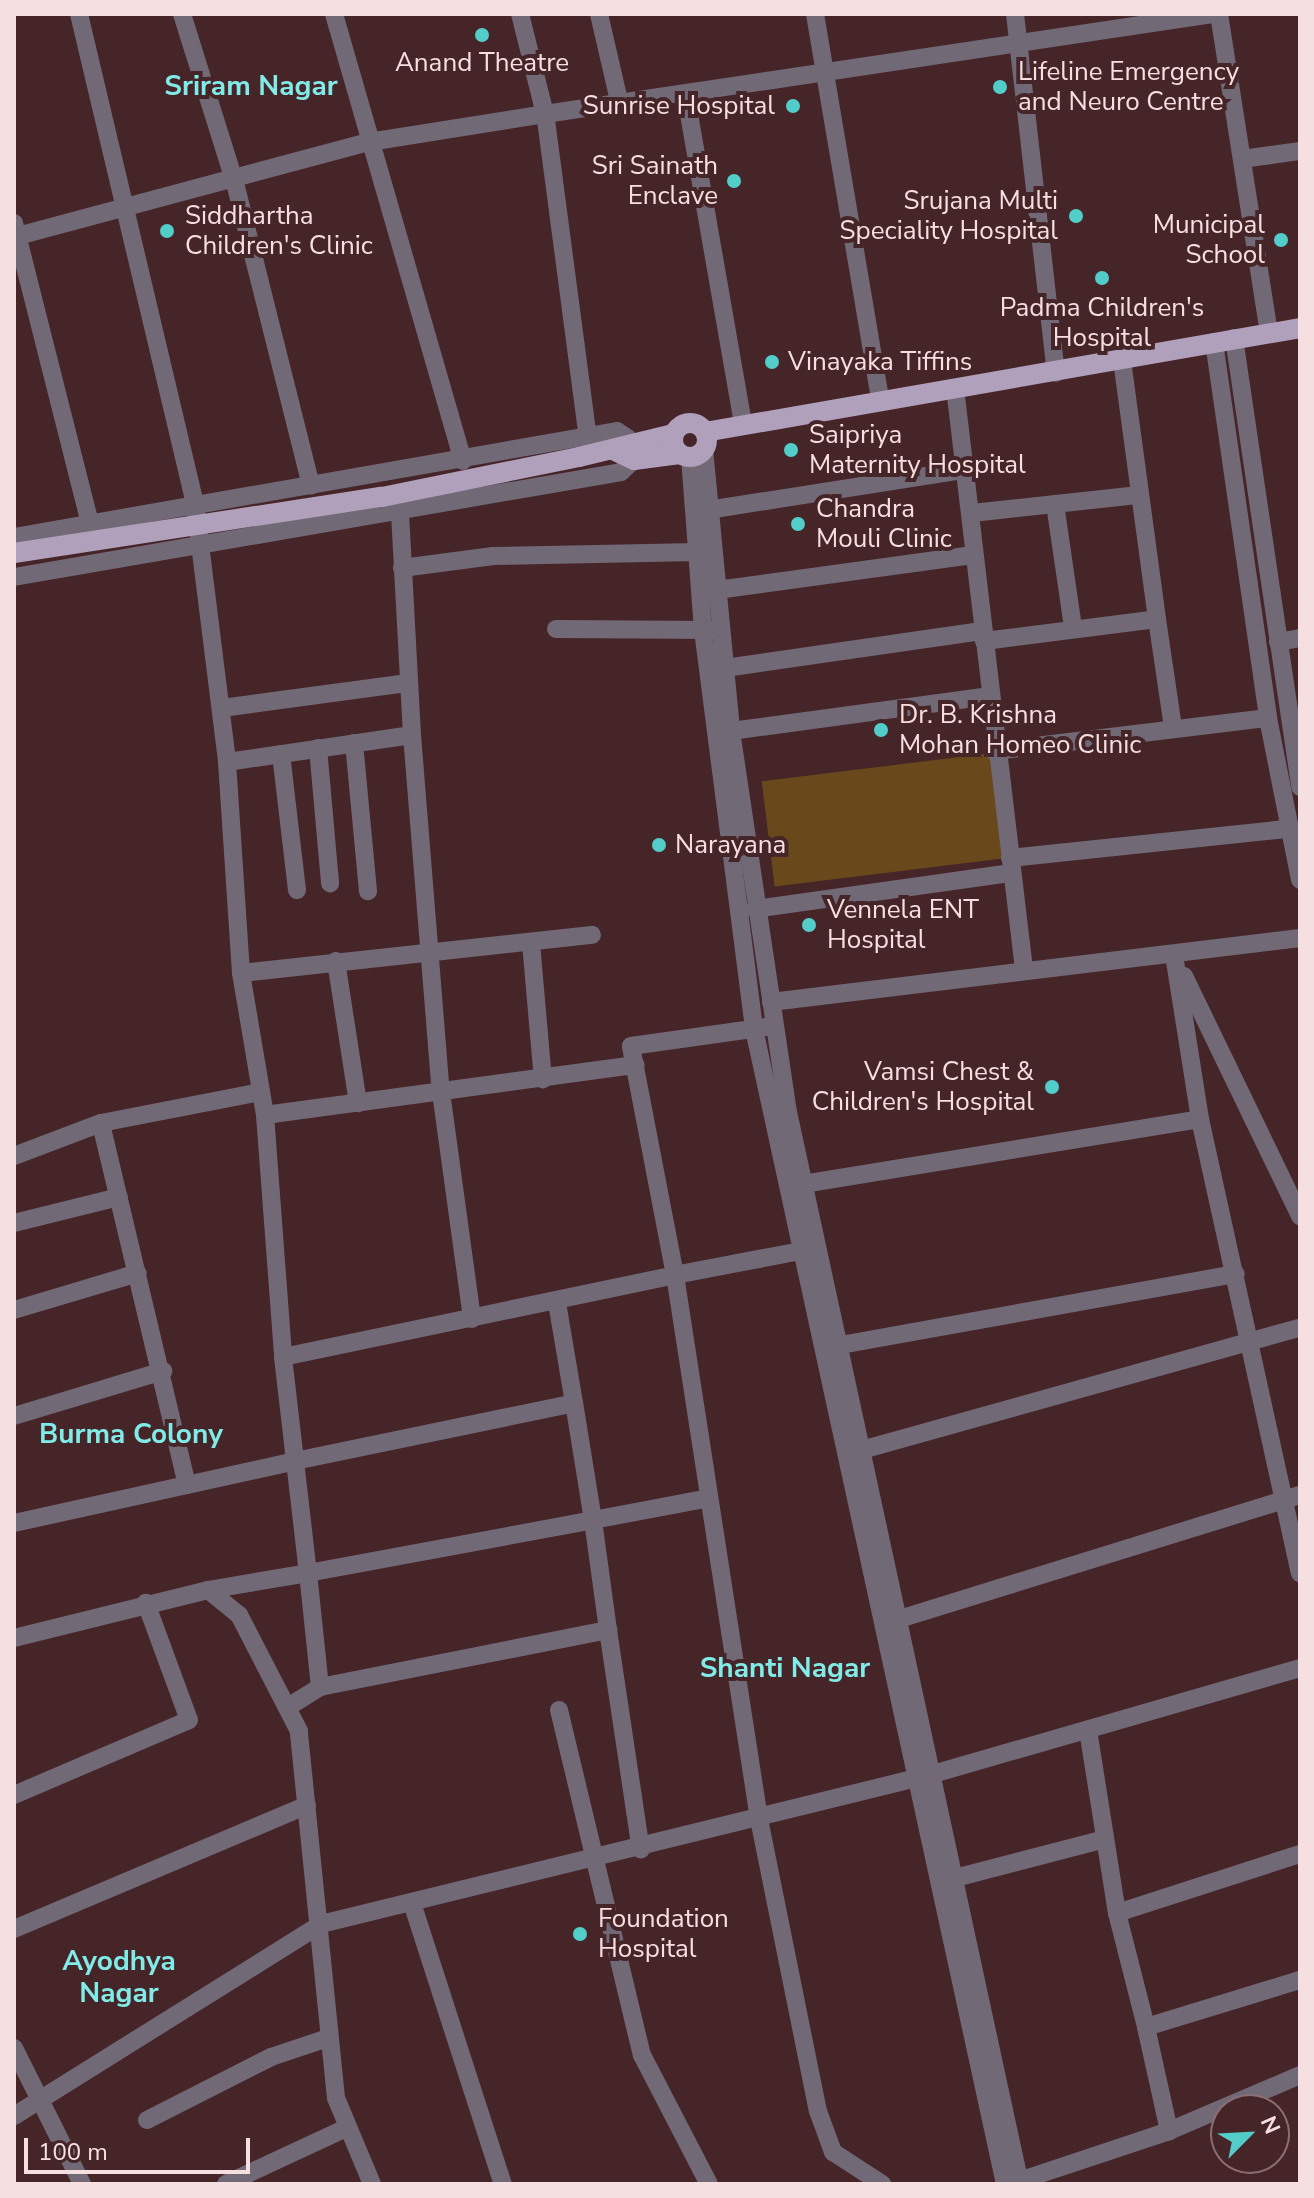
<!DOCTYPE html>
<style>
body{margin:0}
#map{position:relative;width:1314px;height:2198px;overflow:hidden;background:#462529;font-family:"Nunito Sans",sans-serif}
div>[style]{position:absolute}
.green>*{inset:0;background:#69481b;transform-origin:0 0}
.minor>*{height:18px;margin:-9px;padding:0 9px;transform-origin:9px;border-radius:9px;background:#716976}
.major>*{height:20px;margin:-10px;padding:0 10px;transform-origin:10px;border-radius:10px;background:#b0a0bb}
.major>.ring{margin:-10px;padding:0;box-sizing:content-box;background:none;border:20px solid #b0a0bb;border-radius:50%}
.major-bridge>*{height:20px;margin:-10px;padding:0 10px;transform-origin:10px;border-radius:10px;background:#b0a0bb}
.dots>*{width:22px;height:22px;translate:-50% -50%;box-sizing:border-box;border:4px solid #462529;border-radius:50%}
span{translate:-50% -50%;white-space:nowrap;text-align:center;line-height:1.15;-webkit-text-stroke:8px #462529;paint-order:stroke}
.poi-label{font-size:26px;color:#f6dfe1}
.left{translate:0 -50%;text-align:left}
.right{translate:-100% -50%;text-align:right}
.neighbourhood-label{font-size:28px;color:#80ebe7;font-weight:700}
.frame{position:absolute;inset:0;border:16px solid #f6dfe1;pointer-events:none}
.north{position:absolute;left:1210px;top:2094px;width:80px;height:80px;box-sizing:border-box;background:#462529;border:2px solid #8c6f73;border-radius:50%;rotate:66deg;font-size:22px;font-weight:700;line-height:32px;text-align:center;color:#f6dfe1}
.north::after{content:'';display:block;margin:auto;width:28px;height:36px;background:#53cdc9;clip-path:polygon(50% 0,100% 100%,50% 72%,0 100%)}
.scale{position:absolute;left:24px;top:2138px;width:226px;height:36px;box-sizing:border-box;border:4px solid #f6dfe1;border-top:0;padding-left:10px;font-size:24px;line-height:28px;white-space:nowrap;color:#f6dfe1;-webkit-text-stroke:6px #462529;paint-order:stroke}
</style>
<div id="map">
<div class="green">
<div style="left:992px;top:753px;width:106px;height:232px;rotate:83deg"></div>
</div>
<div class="minor">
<div style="left:79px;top:14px;width:504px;rotate:76.68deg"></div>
<div style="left:195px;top:504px;width:260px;rotate:82.9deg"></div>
<div style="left:227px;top:762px;width:187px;rotate:-8.3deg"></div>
<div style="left:412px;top:735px;width:222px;rotate:-93.1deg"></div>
<div style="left:182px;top:14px;width:177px;rotate:72.6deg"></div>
<div style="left:235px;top:183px;width:312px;rotate:75.9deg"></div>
<div style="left:334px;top:14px;width:465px;rotate:73.9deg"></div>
<div style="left:599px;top:14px;width:93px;rotate:77deg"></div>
<div style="left:815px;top:14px;width:390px;rotate:80.4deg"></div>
<div style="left:1015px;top:14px;width:361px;rotate:83.5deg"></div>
<div style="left:1219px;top:14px;width:322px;rotate:81.1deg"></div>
<div style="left:686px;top:97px;width:333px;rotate:80.1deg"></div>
<div style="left:1242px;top:159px;width:59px;rotate:-7.9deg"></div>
<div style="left:14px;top:223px;width:310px;rotate:75.8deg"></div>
<div style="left:14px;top:237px;width:367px;rotate:-15deg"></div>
<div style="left:369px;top:142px;width:178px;rotate:-9deg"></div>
<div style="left:545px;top:114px;width:103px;rotate:-104deg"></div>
<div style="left:1234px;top:338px;width:454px;rotate:81.6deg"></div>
<div style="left:1214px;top:342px;width:380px;rotate:81.8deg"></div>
<div style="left:1268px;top:718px;width:165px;rotate:78.8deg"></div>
<div style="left:955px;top:388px;width:585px;rotate:83.23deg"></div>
<div style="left:588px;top:439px;width:328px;rotate:-97.5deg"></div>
<div style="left:545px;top:114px;width:675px;rotate:-8.51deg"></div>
<div style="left:704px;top:449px;width:283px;rotate:84.5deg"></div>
<div style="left:731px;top:731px;width:385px;rotate:81.5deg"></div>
<div style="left:788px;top:1112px;width:1097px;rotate:77.79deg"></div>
<div style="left:690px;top:457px;width:173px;rotate:85.7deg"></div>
<div style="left:703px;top:630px;width:402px;rotate:82.7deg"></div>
<div style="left:754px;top:1029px;width:1182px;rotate:77.74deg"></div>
<div style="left:1055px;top:504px;width:124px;rotate:81.7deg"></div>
<div style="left:708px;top:510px;width:259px;rotate:-8.9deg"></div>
<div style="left:972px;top:513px;width:168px;rotate:-6.2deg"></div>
<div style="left:14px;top:537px;width:612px;rotate:-9.97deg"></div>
<div style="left:617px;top:431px;width:14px;rotate:34deg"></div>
<div style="left:402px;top:568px;width:92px;rotate:-7.5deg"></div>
<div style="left:493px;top:556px;width:217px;rotate:-1.1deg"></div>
<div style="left:14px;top:577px;width:616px;rotate:-9.81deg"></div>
<div style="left:621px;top:472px;width:18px;rotate:-43deg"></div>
<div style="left:717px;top:590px;width:258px;rotate:-7.8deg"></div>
<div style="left:1157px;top:619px;width:110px;rotate:81.6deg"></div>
<div style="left:556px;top:629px;width:158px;rotate:0.4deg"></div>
<div style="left:984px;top:641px;width:174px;rotate:-7.2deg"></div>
<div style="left:1157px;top:619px;width:260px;rotate:-97.7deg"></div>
<div style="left:1278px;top:642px;width:22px;rotate:-10deg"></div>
<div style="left:725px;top:668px;width:261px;rotate:-8.2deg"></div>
<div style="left:222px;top:708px;width:186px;rotate:-7.7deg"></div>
<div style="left:731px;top:731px;width:260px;rotate:-7.7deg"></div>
<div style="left:412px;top:735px;width:358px;rotate:85.4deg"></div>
<div style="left:441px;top:1092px;width:229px;rotate:82.2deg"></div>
<div style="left:354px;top:743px;width:149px;rotate:84.6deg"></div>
<div style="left:318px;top:748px;width:136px;rotate:84.9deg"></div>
<div style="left:994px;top:751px;width:276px;rotate:-6.9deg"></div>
<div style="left:281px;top:754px;width:137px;rotate:83.3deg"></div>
<div style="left:227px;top:762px;width:211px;rotate:86.2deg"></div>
<div style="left:241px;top:973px;width:144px;rotate:80.4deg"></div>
<div style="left:265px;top:1115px;width:243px;rotate:85.7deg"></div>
<div style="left:283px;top:1357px;width:400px;rotate:-11.8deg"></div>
<div style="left:675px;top:1275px;width:233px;rotate:-100.9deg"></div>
<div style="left:631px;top:1046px;width:137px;rotate:-8deg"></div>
<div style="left:1010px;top:858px;width:278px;rotate:-6deg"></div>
<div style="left:755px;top:909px;width:259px;rotate:-8deg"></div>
<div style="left:531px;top:943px;width:137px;rotate:85deg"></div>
<div style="left:336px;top:961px;width:144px;rotate:81.2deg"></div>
<div style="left:241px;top:973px;width:353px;rotate:-6.2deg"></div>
<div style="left:1184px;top:976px;width:267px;rotate:64.2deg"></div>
<div style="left:771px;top:1002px;width:533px;rotate:-6.9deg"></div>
<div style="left:265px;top:1115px;width:374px;rotate:-7.7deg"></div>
<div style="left:1200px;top:1119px;width:465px;rotate:77.6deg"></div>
<div style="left:14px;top:1156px;width:93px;rotate:-20.8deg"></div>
<div style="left:803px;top:1184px;width:402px;rotate:-9.3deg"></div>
<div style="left:1200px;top:1119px;width:166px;rotate:-99deg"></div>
<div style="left:14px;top:1223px;width:108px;rotate:-13.9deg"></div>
<div style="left:811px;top:1249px;width:138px;rotate:169.2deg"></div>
<div style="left:675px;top:1275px;width:550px;rotate:81.22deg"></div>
<div style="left:759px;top:1819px;width:298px;rotate:78.6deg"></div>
<div style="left:818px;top:2111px;width:44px;rotate:69.9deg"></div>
<div style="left:833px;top:2152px;width:59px;rotate:33.1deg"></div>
<div style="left:14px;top:1310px;width:129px;rotate:-16.6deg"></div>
<div style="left:835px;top:1346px;width:407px;rotate:-10.2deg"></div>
<div style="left:283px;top:1357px;width:105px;rotate:83.4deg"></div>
<div style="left:295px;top:1461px;width:285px;rotate:-11.7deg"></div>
<div style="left:574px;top:1403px;width:102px;rotate:-99.6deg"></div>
<div style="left:14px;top:1416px;width:156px;rotate:-16.8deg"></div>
<div style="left:858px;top:1451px;width:459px;rotate:-15.6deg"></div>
<div style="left:187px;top:1485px;width:372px;rotate:-103.4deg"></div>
<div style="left:101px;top:1123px;width:163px;rotate:-11deg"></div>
<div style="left:14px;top:1523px;width:288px;rotate:-12.4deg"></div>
<div style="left:295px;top:1461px;width:113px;rotate:83.4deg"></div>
<div style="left:308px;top:1573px;width:290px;rotate:-10.5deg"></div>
<div style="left:593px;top:1520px;width:119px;rotate:-99.2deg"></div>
<div style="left:896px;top:1620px;width:423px;rotate:-17.2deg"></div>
<div style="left:608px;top:1630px;width:222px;rotate:81.5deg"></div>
<div style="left:14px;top:1638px;width:200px;rotate:-13.9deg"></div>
<div style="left:288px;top:1707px;width:38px;rotate:-32deg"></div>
<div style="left:559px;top:1710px;width:355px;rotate:76.5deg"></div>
<div style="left:642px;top:2055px;width:145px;rotate:62.6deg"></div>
<div style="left:1088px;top:1730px;width:185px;rotate:81deg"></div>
<div style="left:1117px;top:1913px;width:192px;rotate:-17.9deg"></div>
<div style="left:14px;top:1795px;width:190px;rotate:-23.2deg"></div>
<div style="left:189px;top:1720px;width:125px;rotate:-110.2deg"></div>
<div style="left:955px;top:1878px;width:155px;rotate:-14.6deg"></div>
<div style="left:413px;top:1906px;width:292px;rotate:72.1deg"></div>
<div style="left:1117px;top:1913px;width:118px;rotate:75.7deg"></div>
<div style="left:1146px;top:2027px;width:161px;rotate:-17deg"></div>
<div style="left:14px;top:1929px;width:318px;rotate:-22.9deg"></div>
<div style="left:1146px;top:2027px;width:107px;rotate:77.5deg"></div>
<div style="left:1169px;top:2131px;width:142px;rotate:-23.1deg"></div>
<div style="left:14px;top:2048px;width:152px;rotate:63.4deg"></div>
<div style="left:14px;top:2116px;width:362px;rotate:-32deg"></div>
<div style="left:321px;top:1924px;width:630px;rotate:-13.77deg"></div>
<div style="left:933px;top:1774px;width:382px;rotate:-16.1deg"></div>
<div style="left:147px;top:2120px;width:139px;rotate:-26.9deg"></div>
<div style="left:271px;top:2057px;width:60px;rotate:-18.4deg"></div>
<div style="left:1019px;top:2181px;width:158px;rotate:-18.4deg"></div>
<div style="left:226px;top:2184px;width:130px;rotate:-25deg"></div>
<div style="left:372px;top:2184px;width:93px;rotate:-112.7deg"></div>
<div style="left:336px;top:2098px;width:369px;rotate:-95.8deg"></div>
<div style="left:299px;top:1731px;width:131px;rotate:-117.3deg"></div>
<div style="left:239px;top:1615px;width:40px;rotate:-141deg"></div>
<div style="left:208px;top:1590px;width:101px;rotate:-9.6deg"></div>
<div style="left:308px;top:1573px;width:115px;rotate:84deg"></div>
<div style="left:320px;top:1687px;width:294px;rotate:-11.2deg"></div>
<div style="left:608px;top:1630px;width:111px;rotate:-97.8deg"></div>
<div style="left:593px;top:1520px;width:118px;rotate:-10.7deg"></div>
</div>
<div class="major">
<div class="ring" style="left:673px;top:423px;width:14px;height:14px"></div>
<div style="left:705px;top:432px;width:604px;rotate:-9.91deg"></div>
<div style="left:615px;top:451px;width:21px;rotate:25deg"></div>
<div style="left:634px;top:460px;width:46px;rotate:-7.4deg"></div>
<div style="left:579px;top:457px;width:97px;rotate:-13.7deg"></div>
</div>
<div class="major-bridge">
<div style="left:14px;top:553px;width:372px;rotate:-8.7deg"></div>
<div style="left:382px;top:497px;width:201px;rotate:-11.5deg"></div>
</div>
<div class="dots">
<div style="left:482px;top:35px;background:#53cdc9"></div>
<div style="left:1000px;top:87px;background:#53cdc9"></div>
<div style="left:793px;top:106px;background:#53cdc9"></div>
<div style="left:734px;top:181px;background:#53cdc9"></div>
<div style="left:1076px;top:216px;background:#53cdc9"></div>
<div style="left:167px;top:231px;background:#53cdc9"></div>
<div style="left:1281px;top:240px;background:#53cdc9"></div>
<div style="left:1102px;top:278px;background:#53cdc9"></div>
<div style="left:772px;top:362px;background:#53cdc9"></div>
<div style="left:791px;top:450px;background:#53cdc9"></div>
<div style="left:798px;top:524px;background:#53cdc9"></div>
<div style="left:881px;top:730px;background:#53cdc9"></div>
<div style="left:659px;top:845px;background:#53cdc9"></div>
<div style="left:809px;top:925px;background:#53cdc9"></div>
<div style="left:1052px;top:1087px;background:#53cdc9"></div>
<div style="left:580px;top:1934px;background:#53cdc9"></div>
</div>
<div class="poi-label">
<span style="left:482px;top:63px">Anand Theatre</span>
<span class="left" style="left:1018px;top:87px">Lifeline Emergency<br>and Neuro Centre</span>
<span class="right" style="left:775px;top:106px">Sunrise Hospital</span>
<span class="right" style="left:718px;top:181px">Sri Sainath<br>Enclave</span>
<span class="right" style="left:1058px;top:216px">Srujana Multi<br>Speciality Hospital</span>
<span class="left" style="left:185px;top:231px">Siddhartha<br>Children's Clinic</span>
<span class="right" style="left:1265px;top:240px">Municipal<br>School</span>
<span style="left:1102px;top:323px">Padma Children's<br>Hospital</span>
<span class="left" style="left:788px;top:362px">Vinayaka Tiffins</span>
<span class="left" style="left:809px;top:450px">Saipriya<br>Maternity Hospital</span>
<span class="left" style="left:816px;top:524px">Chandra<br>Mouli Clinic</span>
<span class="left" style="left:899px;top:730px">Dr. B. Krishna<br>Mohan Homeo Clinic</span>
<span class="left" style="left:675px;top:845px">Narayana</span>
<span class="left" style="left:827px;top:925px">Vennela ENT<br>Hospital</span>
<span class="right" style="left:1034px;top:1087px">Vamsi Chest &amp;<br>Children's Hospital</span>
<span class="left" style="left:598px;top:1934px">Foundation<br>Hospital</span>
</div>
<div class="neighbourhood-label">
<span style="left:251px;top:86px">Sriram Nagar</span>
<span style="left:131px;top:1434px">Burma Colony</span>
<span style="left:785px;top:1668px">Shanti Nagar</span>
<span style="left:119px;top:1977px">Ayodhya<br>Nagar</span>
</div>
<div class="frame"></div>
<div class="north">N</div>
<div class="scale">100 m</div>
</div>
